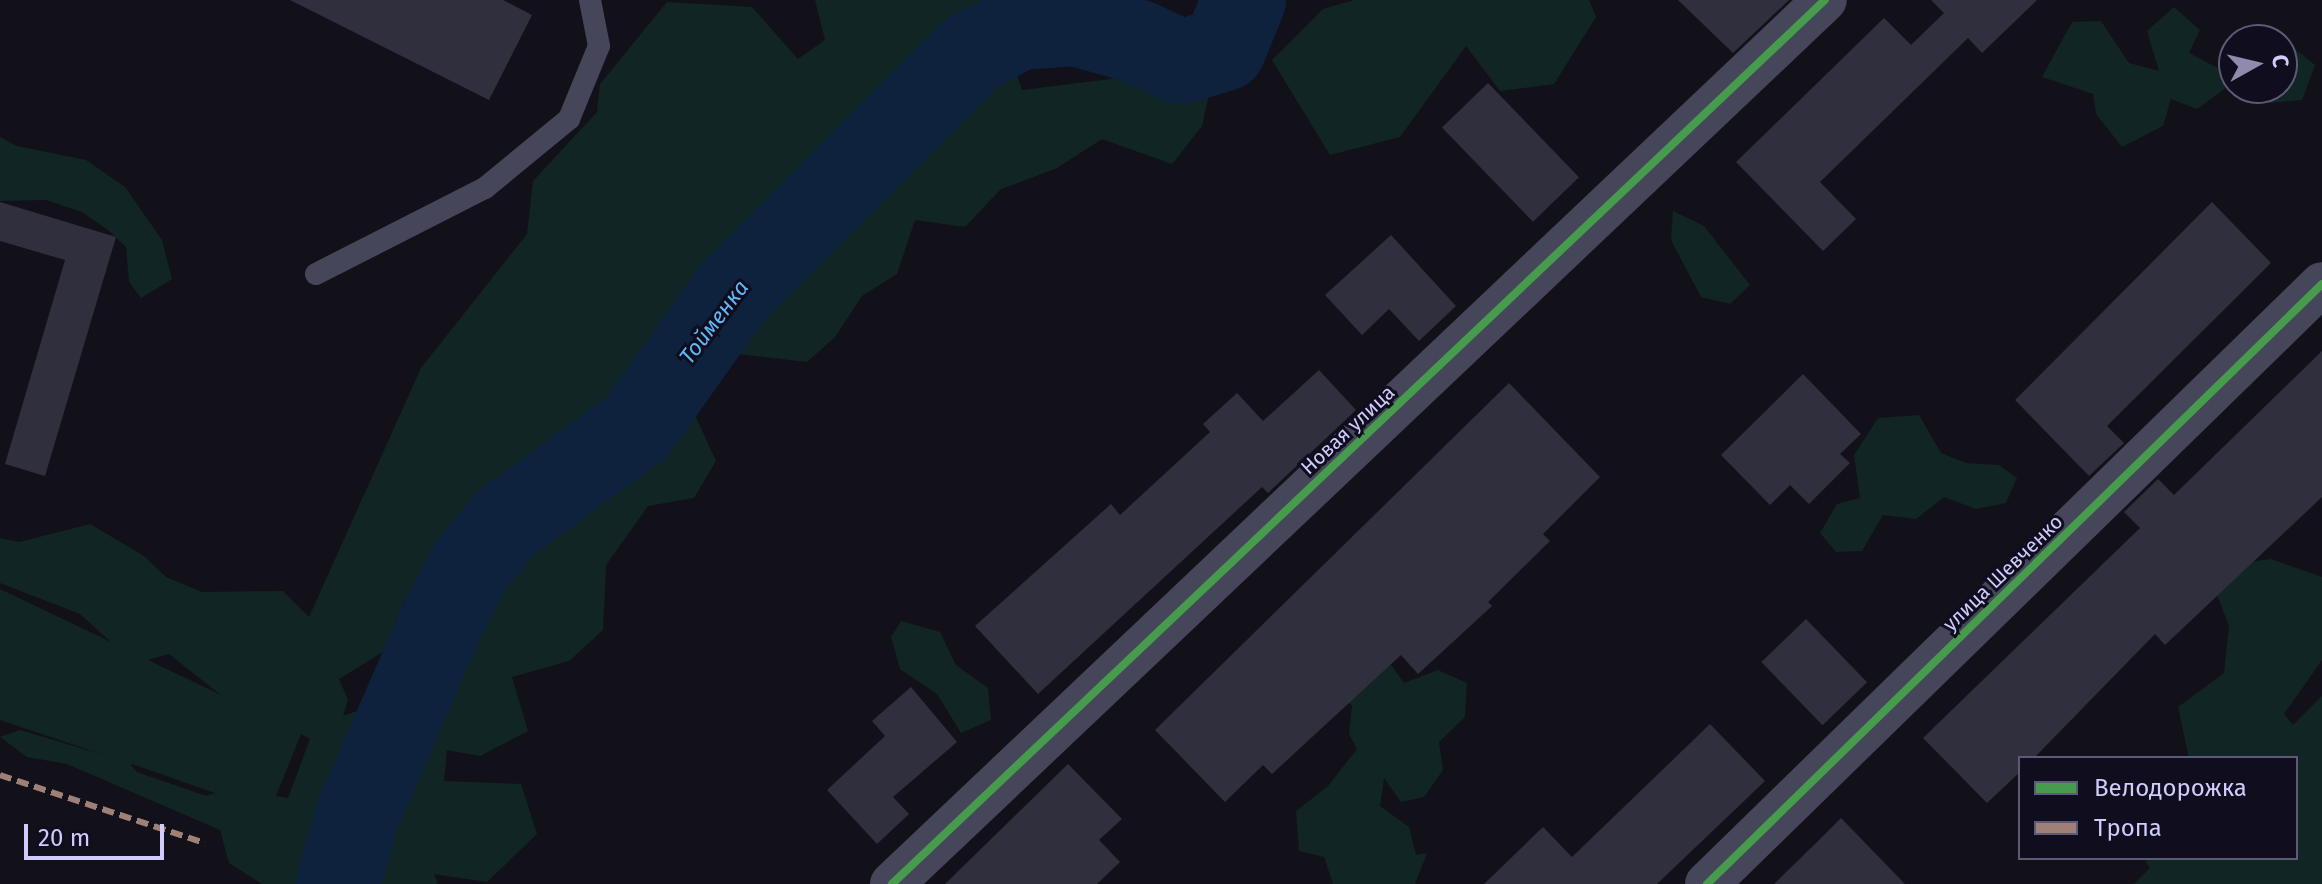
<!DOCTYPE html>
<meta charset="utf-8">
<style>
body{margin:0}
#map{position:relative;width:2322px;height:884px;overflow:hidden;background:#12111a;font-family:"Fira Sans",sans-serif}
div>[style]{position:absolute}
.green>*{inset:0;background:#102524}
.river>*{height:84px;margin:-42px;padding:0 42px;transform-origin:42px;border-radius:42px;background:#0e223e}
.building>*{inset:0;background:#302f3d;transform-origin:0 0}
.lane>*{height:22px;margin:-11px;padding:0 11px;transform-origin:11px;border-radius:11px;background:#46465b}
.street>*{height:44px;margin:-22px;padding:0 22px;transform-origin:22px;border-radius:22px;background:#46465b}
.quiet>*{height:6px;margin-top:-3px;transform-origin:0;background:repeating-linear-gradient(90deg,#9e8076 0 12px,transparent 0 18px)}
.cycleway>*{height:8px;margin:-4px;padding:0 4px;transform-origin:4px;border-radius:4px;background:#469c4c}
span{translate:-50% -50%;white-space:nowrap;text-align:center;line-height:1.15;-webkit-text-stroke:6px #0f0d1e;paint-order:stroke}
.street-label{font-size:20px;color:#d0cdfd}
.water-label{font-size:22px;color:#5fb8f9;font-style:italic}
.legend{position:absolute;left:2018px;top:756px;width:280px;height:104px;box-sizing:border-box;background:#0f0d1e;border:2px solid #5c5a77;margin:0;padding:10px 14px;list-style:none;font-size:24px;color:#d0cdfd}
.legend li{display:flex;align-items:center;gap:16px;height:40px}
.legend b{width:40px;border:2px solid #5c5a77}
.north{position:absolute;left:2218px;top:24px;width:80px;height:80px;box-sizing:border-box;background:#0f0d1e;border:2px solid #5c5a77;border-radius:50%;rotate:82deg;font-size:22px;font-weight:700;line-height:32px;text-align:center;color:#d0cdfd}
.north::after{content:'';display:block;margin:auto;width:28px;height:36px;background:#8e8bae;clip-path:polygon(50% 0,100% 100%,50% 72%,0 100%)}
.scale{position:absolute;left:24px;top:824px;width:140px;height:36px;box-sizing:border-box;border:4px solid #d0cdfd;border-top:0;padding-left:10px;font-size:24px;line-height:28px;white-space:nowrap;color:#d0cdfd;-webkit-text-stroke:6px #0f0d1e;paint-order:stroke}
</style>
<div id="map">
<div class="green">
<div style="clip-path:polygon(evenodd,815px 0,1095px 0,1038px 14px,1016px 38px,1013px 64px,1022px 90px,1159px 73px,1211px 85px,1202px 126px,1172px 164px,1102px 139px,1057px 168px,1001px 189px,965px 227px,915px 220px,897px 274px,862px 296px,835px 337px,807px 362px,729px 353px,736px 296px,781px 249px,784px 226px,769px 232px,716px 294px,675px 331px,638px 378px,690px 404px,716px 461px,694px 498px,648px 506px,606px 565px,603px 630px,569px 661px,512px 677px,528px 731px,480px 756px,447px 750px,444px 781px,521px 784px,537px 834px,487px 882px,434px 874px,438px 884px,367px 884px,363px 873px,353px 884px,262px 884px,229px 863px,220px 830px,67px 764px,27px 757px,0 737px,20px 730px,104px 755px,0 720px,0 589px,111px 642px,80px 614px,0 583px,0 538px,19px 542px,90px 524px,144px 556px,166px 577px,202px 592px,283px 591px,309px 617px,421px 368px,527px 234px,533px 181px,597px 112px,600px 84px,667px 2px,752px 7px,798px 59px,825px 40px,815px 0,438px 580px,466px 610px,394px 698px,343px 716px,348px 700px,339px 679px,383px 652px,405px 600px,438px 580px,815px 0,169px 654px,221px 695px,148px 660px,169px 654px,815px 0,301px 734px,310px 739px,288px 798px,276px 796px,301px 734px,815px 0,131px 765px,132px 764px,215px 793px,206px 796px,137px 772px,131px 765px)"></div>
<div style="clip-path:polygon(1354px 0,1589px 0,1596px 17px,1554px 84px,1500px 91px,1466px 46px,1400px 137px,1330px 155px,1272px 60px,1323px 9px)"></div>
<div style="clip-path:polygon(2174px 7px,2200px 30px,2189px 53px,2220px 69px,2234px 62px,2234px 82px,2197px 109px,2171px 99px,2163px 126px,2122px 147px,2096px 114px,2093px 94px,2042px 77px,2072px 22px,2101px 21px,2129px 63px,2159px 71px,2147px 31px)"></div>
<div style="clip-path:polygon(2280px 40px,2284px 40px,2315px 65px,2302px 100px,2270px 103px,2255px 88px,2282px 88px)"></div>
<div style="clip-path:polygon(0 137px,17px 146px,86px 160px,125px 187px,162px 240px,172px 279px,141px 298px,129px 282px,126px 247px,108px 230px,82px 212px,46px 200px,0 201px)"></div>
<div style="clip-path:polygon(1673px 211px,1704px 226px,1750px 285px,1730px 304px,1701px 297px,1671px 240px)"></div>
<div style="clip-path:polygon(1919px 415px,1941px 453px,1966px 463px,1999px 465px,2017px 478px,2006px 503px,1976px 509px,1944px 497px,1916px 519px,1883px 515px,1862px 551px,1836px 552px,1820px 533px,1837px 504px,1860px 498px,1854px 455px,1878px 418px)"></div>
<div style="clip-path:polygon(2271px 559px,2322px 577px,2322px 660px,2284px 714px,2293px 725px,2322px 696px,2322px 884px,2134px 884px,2150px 868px,2144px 858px,2296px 858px,2296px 758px,2189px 758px,2178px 707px,2224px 673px,2229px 626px,2216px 592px,2248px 562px)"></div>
<div style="clip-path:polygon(901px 621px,940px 632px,956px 665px,988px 688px,991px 720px,961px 733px,937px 694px,900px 669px,891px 637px)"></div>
<div style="clip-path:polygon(1379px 648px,1404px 683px,1438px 670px,1467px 683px,1465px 717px,1439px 742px,1443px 770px,1424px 797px,1401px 802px,1384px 778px,1380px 806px,1409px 827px,1416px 855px,1427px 853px,1415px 884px,1333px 884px,1324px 857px,1299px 851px,1296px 811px,1328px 786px,1357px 749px,1349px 734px,1352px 705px,1332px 695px)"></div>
</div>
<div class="river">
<div style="left:338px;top:884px;width:71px;rotate:-74.4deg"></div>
<div style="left:357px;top:816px;width:218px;rotate:-66.5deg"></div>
<div style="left:444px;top:616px;width:58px;rotate:-62.1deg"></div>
<div style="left:471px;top:565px;width:55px;rotate:-50.2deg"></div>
<div style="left:506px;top:523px;width:162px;rotate:-36.2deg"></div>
<div style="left:637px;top:427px;width:166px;rotate:-54.6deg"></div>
<div style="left:733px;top:292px;width:337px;rotate:-45.1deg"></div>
<div style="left:971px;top:53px;width:54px;rotate:-27.5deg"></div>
<div style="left:1019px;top:28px;width:57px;rotate:-4deg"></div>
<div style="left:1076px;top:24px;width:66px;rotate:15.9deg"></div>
<div style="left:1139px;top:42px;width:47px;rotate:25.5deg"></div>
<div style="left:1181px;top:62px;width:45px;rotate:-16.8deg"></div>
<div style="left:1224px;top:49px;width:53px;rotate:-67.8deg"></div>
</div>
<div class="building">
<div style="clip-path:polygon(290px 0,503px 0,532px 15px,489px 100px)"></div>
<div style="clip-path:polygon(1678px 0,1789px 0,1733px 53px)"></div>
<div style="clip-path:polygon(1931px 0,2037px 0,1982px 53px,1968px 38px,1820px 182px,1856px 219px,1823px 251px,1736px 162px,1884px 18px,1911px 45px,1944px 13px)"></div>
<div style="left:1488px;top:83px;width:131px;height:64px;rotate:46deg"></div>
<div style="clip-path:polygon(0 202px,116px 237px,45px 476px,5px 464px,65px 260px,0 241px)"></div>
<div style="clip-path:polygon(2212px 202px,2271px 263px,2107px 426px,2124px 443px,2089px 476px,2015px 400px)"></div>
<div style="clip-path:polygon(1391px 235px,1456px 306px,1419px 341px,1389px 309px,1362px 335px,1325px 295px)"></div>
<div style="clip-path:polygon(2322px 351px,2322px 497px,2165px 645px,2155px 634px,2034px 758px,2020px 758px,2020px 772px,1987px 803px,1923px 738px,2140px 528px,2124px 512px,2158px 479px,2174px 495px)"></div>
<div style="clip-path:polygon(1319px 370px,1356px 410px,1268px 493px,1262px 487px,1038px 694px,975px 626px,1111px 504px,1120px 515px,1210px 432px,1203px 424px,1237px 393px,1263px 421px)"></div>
<div style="clip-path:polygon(1803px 374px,1861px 434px,1840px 454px,1850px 463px,1809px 504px,1790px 485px,1770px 505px,1721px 455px)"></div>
<div style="clip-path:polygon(1509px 383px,1600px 477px,1543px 534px,1550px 541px,1488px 602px,1492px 606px,1418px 674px,1401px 655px,1272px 774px,1263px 765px,1225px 802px,1155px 730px)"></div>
<div style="left:1806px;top:619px;width:88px;height:62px;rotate:46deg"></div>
<div style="clip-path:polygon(911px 687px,957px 742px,893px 797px,909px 814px,877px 844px,827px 790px,885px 736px,872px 721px)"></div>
<div style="clip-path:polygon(1710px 724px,1765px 781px,1657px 884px,1484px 884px,1543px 827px,1572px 857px)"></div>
<div style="clip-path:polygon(1068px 764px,1122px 819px,1099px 840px,1120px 862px,1097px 884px,945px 884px)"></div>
<div style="clip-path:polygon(1841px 818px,1905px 884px,1774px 884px,1818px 841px)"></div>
</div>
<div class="lane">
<div style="left:316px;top:274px;width:190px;rotate:-27deg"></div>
<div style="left:485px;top:188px;width:109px;rotate:-39.4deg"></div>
<div style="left:569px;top:119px;width:79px;rotate:-67.7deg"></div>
<div style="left:599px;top:46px;width:47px;rotate:-101.1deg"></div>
</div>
<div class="street">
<div style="left:892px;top:884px;width:1285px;rotate:-43.46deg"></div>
<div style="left:1707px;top:884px;width:859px;rotate:-44.29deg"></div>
</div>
<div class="quiet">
<div style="left:0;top:775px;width:216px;rotate:18.4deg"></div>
</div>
<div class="cycleway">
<div style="left:892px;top:884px;width:1285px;rotate:-43.46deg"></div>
<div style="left:1707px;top:884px;width:859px;rotate:-44.29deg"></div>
</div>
<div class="street-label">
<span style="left:1348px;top:430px;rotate:-43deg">Новая улица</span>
<span style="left:2003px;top:573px;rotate:-44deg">улица Шевченко</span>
</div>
<div class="water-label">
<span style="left:714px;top:322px;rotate:-53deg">Тойменка</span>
</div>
<ul class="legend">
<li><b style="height:10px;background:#469c4c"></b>Велодорожка</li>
<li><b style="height:10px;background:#9e8076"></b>Тропа</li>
</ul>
<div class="north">С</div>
<div class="scale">20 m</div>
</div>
